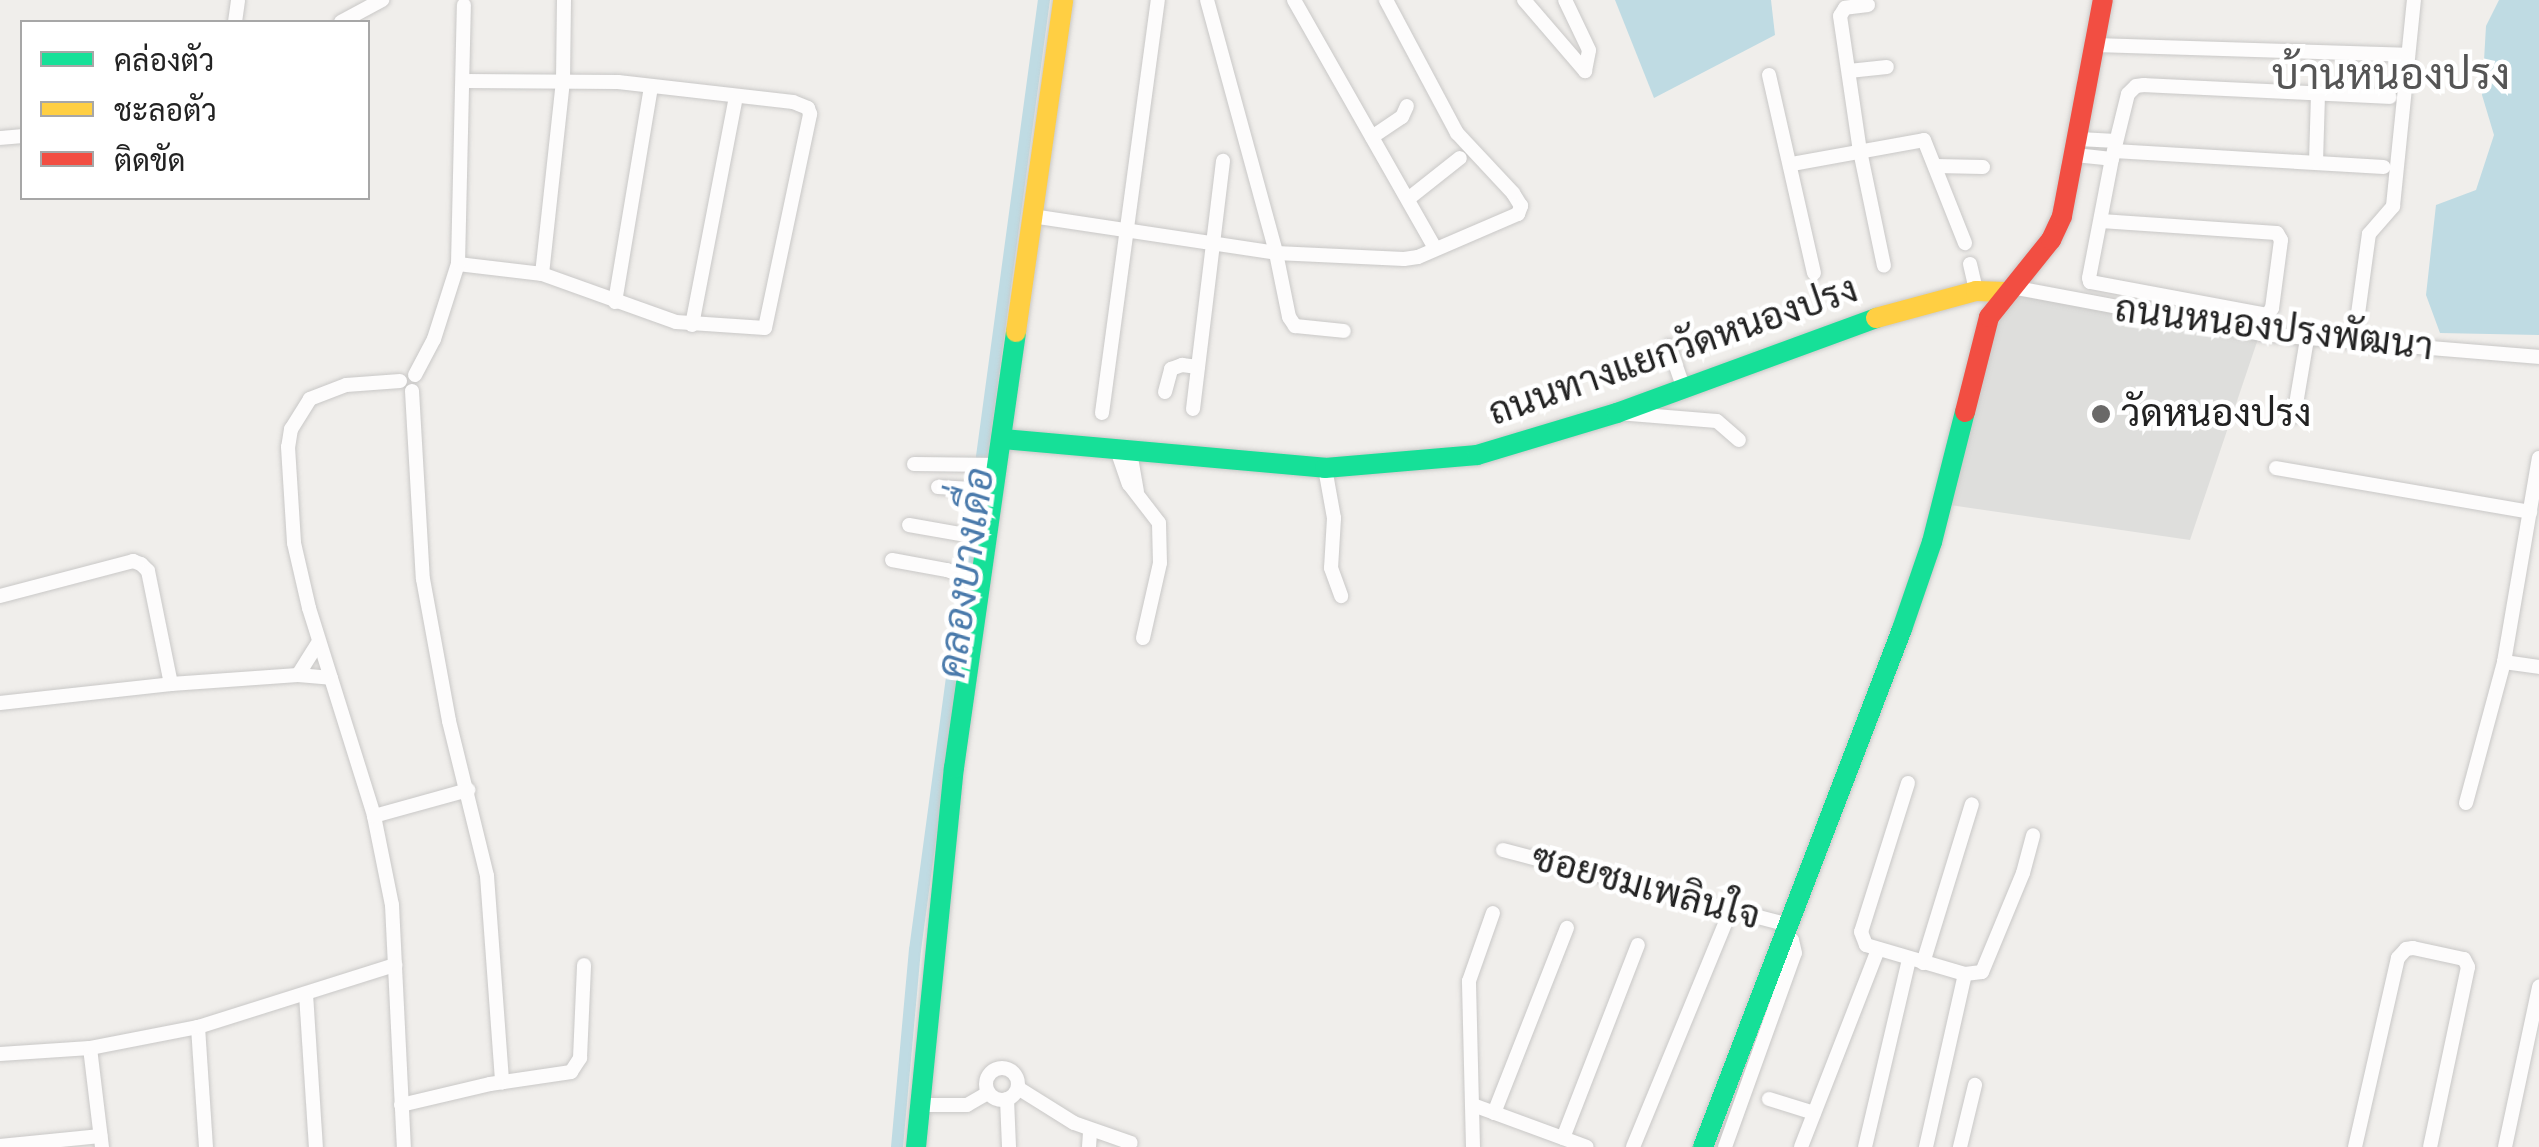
<!DOCTYPE html>
<meta charset="utf-8">
<style>
body{margin:0}
#map{position:relative;width:2539px;height:1147px;overflow:hidden;background:#f0eeeb;font-family:Karla,Sarabun,sans-serif}
div>[style]{position:absolute}
.religious>*{inset:0;background:#dededc}
.water>*{inset:0;background:#bfdbe3}
.canal>*{height:12px;margin:-6px;padding:0 6px;transform-origin:6px;border-radius:6px;background:#bfdbe3}
.roads{filter:drop-shadow(0 0 2px #c9c8c7) drop-shadow(0 0 2px #c9c8c7)}
.street>*{height:14px;margin:-7px;padding:0 7px;transform-origin:7px;border-radius:7px;background:#fdfcfc}
.street>.ring{margin:-7px;padding:0;box-sizing:content-box;background:none;border:14px solid #fdfcfc;border-radius:50%}
.fast>*{height:20px;margin:-10px;padding:0 10px;transform-origin:10px;border-radius:10px;background:#16e098}
.slow>*{height:20px;margin:-10px;padding:0 10px;transform-origin:10px;border-radius:10px;background:#ffcf43}
.jam>*{height:20px;margin:-10px;padding:0 10px;transform-origin:10px;border-radius:10px;background:#f24e42}
.dots>*{width:28px;height:28px;translate:-50% -50%;box-sizing:border-box;border:5px solid #fff;border-radius:50%}
span{translate:-50% -50%;white-space:nowrap;text-align:center;line-height:1.15;-webkit-text-stroke:9px #fff;paint-order:stroke}
.street-label{font-size:38px;color:#222}
.poi-label{font-size:38px;color:#222}
.left{translate:0 -50%;text-align:left}
.water-label{font-size:40px;color:#4a7aab;font-style:italic}
.quarter-label{font-size:42px;color:#555}
.legend{position:absolute;left:20px;top:20px;width:350px;height:180px;box-sizing:border-box;background:#fff;border:2px solid #a7a7a7;margin:0;padding:12px 18px;list-style:none;font-size:30px;color:#222}
.legend li{display:flex;align-items:center;gap:20px;height:50px}
.legend b{width:50px;border:2px solid #a7a7a7}
</style>
<div id="map">
<div class="religious">
<div style="clip-path:polygon(1995px 292px,2259px 336px,2190px 540px,1943px 504px)"></div>
</div>
<div class="water">
<div style="clip-path:polygon(1615px 0,1771px 0,1775px 35px,1654px 98px)"></div>
<div style="clip-path:polygon(2499px 0,2539px 0,2539px 335px,2440px 333px,2426px 295px,2436px 205px,2476px 190px,2494px 135px,2482px 95px,2486px 26px)"></div>
</div>
<div class="canal">
<div style="left:897px;top:1147px;width:198px;rotate:-84.8deg"></div>
<div style="left:915px;top:950px;width:959px;rotate:-82.27deg"></div>
</div>
<div class="roads">
<div class="street">
<div style="left:1207px;top:0;width:262px;rotate:74.7deg"></div>
<div style="left:1276px;top:253px;width:65px;rotate:78.5deg"></div>
<div style="left:1289px;top:317px;width:11px;rotate:56deg"></div>
<div style="left:1295px;top:326px;width:49px;rotate:5.8deg"></div>
<div style="left:1294px;top:0;width:285px;rotate:60.4deg"></div>
<div style="left:1524px;top:0;width:94px;rotate:49.3deg"></div>
<div style="left:1585px;top:71px;width:21px;rotate:-79deg"></div>
<div style="left:1589px;top:50px;width:55px;rotate:-115.6deg"></div>
<div style="left:1868px;top:5px;width:23px;rotate:173deg"></div>
<div style="left:1845px;top:8px;width:9px;rotate:122deg"></div>
<div style="left:1840px;top:16px;width:136px;rotate:81.6deg"></div>
<div style="left:1860px;top:151px;width:117px;rotate:78.2deg"></div>
<div style="left:235px;top:22px;width:22px;rotate:-82deg"></div>
<div style="left:341px;top:22px;width:47px;rotate:-28.2deg"></div>
<div style="left:2094px;top:45px;width:313px;rotate:1.8deg"></div>
<div style="left:1849px;top:71px;width:38px;rotate:-6deg"></div>
<div style="left:1769px;top:75px;width:203px;rotate:77.2deg"></div>
<div style="left:1372px;top:137px;width:36px;rotate:-34deg"></div>
<div style="left:1402px;top:117px;width:12px;rotate:-66deg"></div>
<div style="left:0;top:138px;width:22px;rotate:-5deg"></div>
<div style="left:2079px;top:139px;width:37px;rotate:3deg"></div>
<div style="left:2114px;top:151px;width:270px;rotate:3.4deg"></div>
<div style="left:2075px;top:155px;width:37px;rotate:6deg"></div>
<div style="left:2316px;top:162px;width:68px;rotate:-88.3deg"></div>
<div style="left:1792px;top:164px;width:134px;rotate:-10.3deg"></div>
<div style="left:1924px;top:140px;width:111px;rotate:68.3deg"></div>
<div style="left:1936px;top:166px;width:47px;rotate:1.2deg"></div>
<div style="left:1408px;top:199px;width:66px;rotate:-38.3deg"></div>
<div style="left:1032px;top:216px;width:247px;rotate:8.6deg"></div>
<div style="left:1276px;top:253px;width:128px;rotate:2.7deg"></div>
<div style="left:1404px;top:259px;width:14px;rotate:-8deg"></div>
<div style="left:1418px;top:257px;width:109px;rotate:-23.3deg"></div>
<div style="left:1518px;top:214px;width:9px;rotate:-69deg"></div>
<div style="left:1521px;top:206px;width:15px;rotate:-122deg"></div>
<div style="left:1513px;top:193px;width:82px;rotate:-133deg"></div>
<div style="left:1457px;top:133px;width:151px;rotate:-118.1deg"></div>
<div style="left:2101px;top:221px;width:176px;rotate:3.9deg"></div>
<div style="left:2277px;top:233px;width:8px;rotate:60deg"></div>
<div style="left:2281px;top:240px;width:69px;rotate:97.5deg"></div>
<div style="left:2272px;top:308px;width:9px;rotate:126deg"></div>
<div style="left:2267px;top:315px;width:180px;rotate:-169.4deg"></div>
<div style="left:2090px;top:282px;width:4px;rotate:-104deg"></div>
<div style="left:2089px;top:278px;width:121px;rotate:-79.1deg"></div>
<div style="left:2112px;top:159px;width:67px;rotate:-76.2deg"></div>
<div style="left:2128px;top:94px;width:11px;rotate:-45deg"></div>
<div style="left:2136px;top:86px;width:8px;rotate:-7deg"></div>
<div style="left:2144px;top:85px;width:246px;rotate:2.8deg"></div>
<div style="left:458px;top:264px;width:85px;rotate:6.8deg"></div>
<div style="left:542px;top:274px;width:142px;rotate:19.7deg"></div>
<div style="left:676px;top:322px;width:89px;rotate:3.9deg"></div>
<div style="left:765px;top:328px;width:219px;rotate:-78.1deg"></div>
<div style="left:810px;top:114px;width:6px;rotate:-108deg"></div>
<div style="left:808px;top:108px;width:16px;rotate:-158deg"></div>
<div style="left:793px;top:102px;width:176px;rotate:-173.5deg"></div>
<div style="left:618px;top:82px;width:154px;rotate:-179.6deg"></div>
<div style="left:1970px;top:264px;width:28px;rotate:77deg"></div>
<div style="left:542px;top:274px;width:194px;rotate:-83.8deg"></div>
<div style="left:563px;top:81px;width:81px;rotate:-89.3deg"></div>
<div style="left:2011px;top:287px;width:254px;rotate:10.6deg"></div>
<div style="left:2261px;top:334px;width:279px;rotate:4.7deg"></div>
<div style="left:615px;top:302px;width:219px;rotate:-80.5deg"></div>
<div style="left:692px;top:325px;width:233px;rotate:-79.1deg"></div>
<div style="left:2354px;top:343px;width:110px;rotate:-82.2deg"></div>
<div style="left:2369px;top:234px;width:37px;rotate:-49deg"></div>
<div style="left:2393px;top:206px;width:207px;rotate:-84.2deg"></div>
<div style="left:1669px;top:346px;width:46px;rotate:70.8deg"></div>
<div style="left:415px;top:375px;width:41px;rotate:-62.2deg"></div>
<div style="left:434px;top:339px;width:79px;rotate:-72.3deg"></div>
<div style="left:458px;top:264px;width:259px;rotate:-88.7deg"></div>
<div style="left:400px;top:381px;width:54px;rotate:175.8deg"></div>
<div style="left:346px;top:385px;width:39px;rotate:159deg"></div>
<div style="left:310px;top:399px;width:36px;rotate:122deg"></div>
<div style="left:291px;top:429px;width:18px;rotate:99deg"></div>
<div style="left:288px;top:447px;width:96px;rotate:86.4deg"></div>
<div style="left:294px;top:543px;width:67px;rotate:77deg"></div>
<div style="left:309px;top:608px;width:218px;rotate:72.6deg"></div>
<div style="left:374px;top:816px;width:91px;rotate:78.6deg"></div>
<div style="left:392px;top:905px;width:242px;rotate:87.2deg"></div>
<div style="left:412px;top:391px;width:188px;rotate:86.7deg"></div>
<div style="left:423px;top:579px;width:144px;rotate:79.6deg"></div>
<div style="left:449px;top:721px;width:160px;rotate:76.2deg"></div>
<div style="left:487px;top:876px;width:207px;rotate:85.8deg"></div>
<div style="left:1165px;top:392px;width:24px;rotate:-75deg"></div>
<div style="left:1171px;top:369px;width:12px;rotate:-20deg"></div>
<div style="left:1182px;top:365px;width:16px;rotate:7deg"></div>
<div style="left:1193px;top:409px;width:250px;rotate:-83.1deg"></div>
<div style="left:1102px;top:413px;width:417px;rotate:-82.3deg"></div>
<div style="left:1618px;top:413px;width:99px;rotate:4.6deg"></div>
<div style="left:1717px;top:421px;width:29px;rotate:41deg"></div>
<div style="left:2294px;top:416px;width:78px;rotate:-80.4deg"></div>
<div style="left:1117px;top:450px;width:36px;rotate:71deg"></div>
<div style="left:1129px;top:484px;width:49px;rotate:52.4deg"></div>
<div style="left:1159px;top:523px;width:40px;rotate:88.6deg"></div>
<div style="left:1160px;top:563px;width:77px;rotate:102.8deg"></div>
<div style="left:1130px;top:452px;width:40px;rotate:80deg"></div>
<div style="left:914px;top:464px;width:85px;rotate:0.7deg"></div>
<div style="left:1325px;top:468px;width:51px;rotate:79.8deg"></div>
<div style="left:1334px;top:518px;width:50px;rotate:93.4deg"></div>
<div style="left:1331px;top:568px;width:30px;rotate:70deg"></div>
<div style="left:2276px;top:468px;width:258px;rotate:9.8deg"></div>
<div style="left:938px;top:487px;width:50px;rotate:3.4deg"></div>
<div style="left:909px;top:525px;width:80px;rotate:10deg"></div>
<div style="left:892px;top:560px;width:56px;rotate:10.3deg"></div>
<div style="left:947px;top:570px;width:36px;rotate:21deg"></div>
<div style="left:0;top:596px;width:138px;rotate:-14.7deg"></div>
<div style="left:133px;top:561px;width:9px;rotate:21deg"></div>
<div style="left:141px;top:564px;width:10px;rotate:45deg"></div>
<div style="left:148px;top:571px;width:115px;rotate:78.5deg"></div>
<div style="left:2504px;top:662px;width:35px;rotate:8deg"></div>
<div style="left:298px;top:675px;width:39px;rotate:-58deg"></div>
<div style="left:0;top:703px;width:172px;rotate:-6.3deg"></div>
<div style="left:171px;top:684px;width:127px;rotate:-4.1deg"></div>
<div style="left:298px;top:675px;width:33px;rotate:5deg"></div>
<div style="left:1908px;top:783px;width:156px;rotate:107.5deg"></div>
<div style="left:1861px;top:932px;width:14px;rotate:69deg"></div>
<div style="left:1866px;top:945px;width:103px;rotate:16.3deg"></div>
<div style="left:1965px;top:974px;width:17px;rotate:-7deg"></div>
<div style="left:1982px;top:972px;width:107px;rotate:-67.5deg"></div>
<div style="left:2023px;top:873px;width:39px;rotate:-75deg"></div>
<div style="left:2466px;top:803px;width:146px;rotate:-74.9deg"></div>
<div style="left:2504px;top:662px;width:207px;rotate:-80.3deg"></div>
<div style="left:374px;top:816px;width:98px;rotate:-15.5deg"></div>
<div style="left:1503px;top:850px;width:295px;rotate:14.7deg"></div>
<div style="left:1923px;top:963px;width:166px;rotate:-72.9deg"></div>
<div style="left:306px;top:994px;width:153px;rotate:86.3deg"></div>
<div style="left:198px;top:1027px;width:120px;rotate:86.2deg"></div>
<div style="left:90px;top:1048px;width:100px;rotate:83.1deg"></div>
<div style="left:0;top:1054px;width:90px;rotate:-3.8deg"></div>
<div style="left:90px;top:1048px;width:110px;rotate:-11deg"></div>
<div style="left:198px;top:1027px;width:207px;rotate:-17.5deg"></div>
<div class="ring" style="left:986px;top:1068px;width:18px;height:18px"></div>
<div style="left:1018px;top:1088px;width:66px;rotate:32deg"></div>
<div style="left:1074px;top:1123px;width:60px;rotate:19.3deg"></div>
<div style="left:1007px;top:1099px;width:48px;rotate:87.6deg"></div>
<div style="left:1769px;top:1099px;width:47px;rotate:17.3deg"></div>
<div style="left:401px;top:1105px;width:91px;rotate:-13.3deg"></div>
<div style="left:490px;top:1084px;width:82px;rotate:-8.4deg"></div>
<div style="left:571px;top:1072px;width:17px;rotate:-57deg"></div>
<div style="left:580px;top:1058px;width:93px;rotate:-87.5deg"></div>
<div style="left:920px;top:1105px;width:47px"></div>
<div style="left:967px;top:1105px;width:24px;rotate:-30deg"></div>
<div style="left:1473px;top:1105px;width:121px;rotate:20.2deg"></div>
<div style="left:1494px;top:1113px;width:199px;rotate:-68.5deg"></div>
<div style="left:1563px;top:1138px;width:207px;rotate:-68.8deg"></div>
<div style="left:0;top:1146px;width:101px;rotate:-5.7deg"></div>
<div style="left:1089px;top:1147px;width:16px;rotate:-86deg"></div>
<div style="left:1473px;top:1147px;width:166px;rotate:-91.4deg"></div>
<div style="left:1469px;top:981px;width:72px;rotate:-70.6deg"></div>
<div style="left:1633px;top:1147px;width:241px;rotate:-67.6deg"></div>
<div style="left:1725px;top:1147px;width:206px;rotate:-70.2deg"></div>
<div style="left:1795px;top:953px;width:13px;rotate:-103deg"></div>
<div style="left:1792px;top:940px;width:10px;rotate:-169deg"></div>
<div style="left:1801px;top:1147px;width:212px;rotate:-68.7deg"></div>
<div style="left:1865px;top:1147px;width:193px;rotate:-76.8deg"></div>
<div style="left:1926px;top:1147px;width:177px;rotate:-77.3deg"></div>
<div style="left:1960px;top:1147px;width:64px;rotate:-76.4deg"></div>
<div style="left:2355px;top:1147px;width:194px;rotate:-77.2deg"></div>
<div style="left:2398px;top:958px;width:12px;rotate:-48deg"></div>
<div style="left:2406px;top:949px;width:7px;rotate:-8deg"></div>
<div style="left:2413px;top:948px;width:52px;rotate:12.2deg"></div>
<div style="left:2464px;top:959px;width:9px;rotate:63deg"></div>
<div style="left:2468px;top:967px;width:184px;rotate:101.9deg"></div>
<div style="left:2505px;top:1147px;width:164px;rotate:-78deg"></div>
</div>
<div class="fast">
<div style="left:1003px;top:439px;width:323px;rotate:5.1deg"></div>
<div style="left:1325px;top:468px;width:153px;rotate:-4.9deg"></div>
<div style="left:1477px;top:455px;width:146px;rotate:-16.7deg"></div>
<div style="left:1617px;top:413px;width:276px;rotate:-20.1deg"></div>
<div style="left:916px;top:1147px;width:381px;rotate:-84.3deg"></div>
<div style="left:954px;top:768px;width:440px;rotate:-81.9deg"></div>
<div style="left:1703px;top:1147px;width:555px;rotate:-68.98deg"></div>
<div style="left:1902px;top:629px;width:92px;rotate:-71deg"></div>
<div style="left:1932px;top:542px;width:134px;rotate:-75.8deg"></div>
</div>
<div class="slow">
<div style="left:1876px;top:318px;width:104px;rotate:-15.1deg"></div>
<div style="left:1976px;top:291px;width:30px;rotate:2deg"></div>
<div style="left:1016px;top:332px;width:335px;rotate:-81.9deg"></div>
</div>
<div class="jam">
<div style="left:1965px;top:412px;width:98px;rotate:-75.8deg"></div>
<div style="left:1989px;top:317px;width:99px;rotate:-51.2deg"></div>
<div style="left:2051px;top:240px;width:26px;rotate:-65deg"></div>
<div style="left:2062px;top:216px;width:220px;rotate:-79.3deg"></div>
</div>
</div>
<div class="dots">
<div style="left:2101px;top:414px;background:#6a6968"></div>
</div>
<div class="street-label">
<span style="left:2274px;top:328px;rotate:7deg">ถนนหนองปรงพัฒนา</span>
<span style="left:1673px;top:351px;rotate:-19deg">ถนนทางแยกวัดหนองปรง</span>
<span style="left:1646px;top:887px;rotate:15deg">ซอยชมเพลินใจ</span>
</div>
<div class="poi-label">
<span class="left" style="left:2121px;top:414px">วัดหนองปรง</span>
</div>
<div class="water-label">
<span style="left:966px;top:573px;rotate:-82deg">คลองบางเดื่อ</span>
</div>
<div class="quarter-label">
<span style="left:2391px;top:75px">บ้านหนองปรง</span>
</div>
<ul class="legend">
<li><b style="height:12px;background:#16e098"></b>คล่องตัว</li>
<li><b style="height:12px;background:#ffcf43"></b>ชะลอตัว</li>
<li><b style="height:12px;background:#f24e42"></b>ติดขัด</li>
</ul>
</div>
